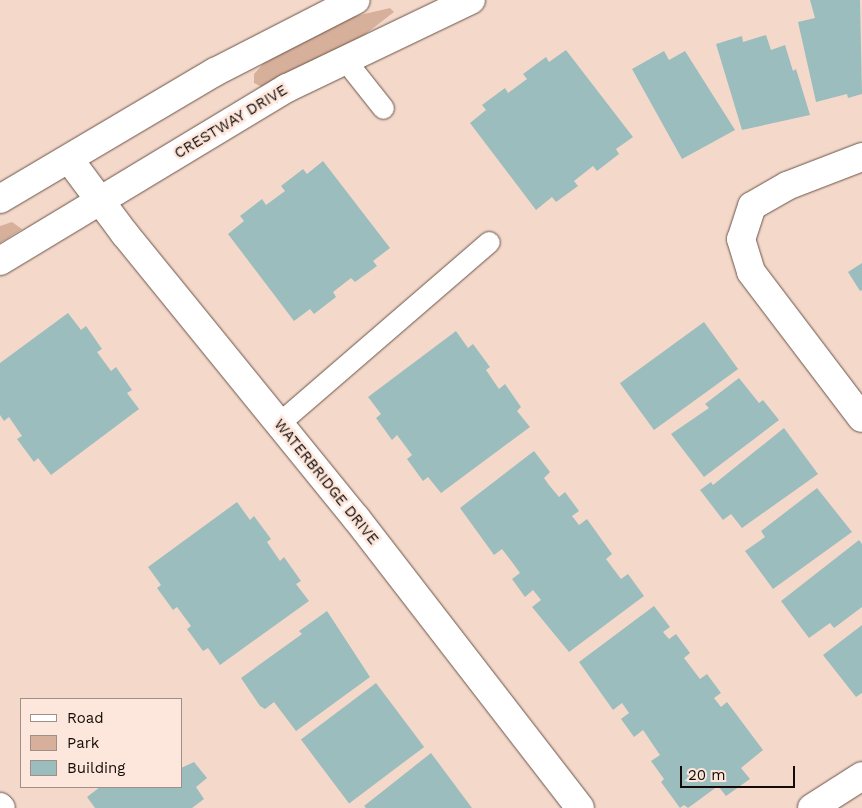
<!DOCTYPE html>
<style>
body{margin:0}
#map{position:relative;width:862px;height:808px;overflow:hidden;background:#f4d9cb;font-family:"Work Sans",sans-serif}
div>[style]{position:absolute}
.green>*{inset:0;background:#d7b09b}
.building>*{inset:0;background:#9bbdbd;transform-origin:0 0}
.roads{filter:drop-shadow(0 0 1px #6a5347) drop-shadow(0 0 1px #6a5347)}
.lane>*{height:21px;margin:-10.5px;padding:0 10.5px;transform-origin:10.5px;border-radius:10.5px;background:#fff}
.street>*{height:28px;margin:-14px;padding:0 14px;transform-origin:14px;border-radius:14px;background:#fff}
.secondary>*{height:28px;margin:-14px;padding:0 14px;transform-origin:14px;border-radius:14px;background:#fff}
span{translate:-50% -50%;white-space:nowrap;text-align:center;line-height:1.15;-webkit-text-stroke:5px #fde7dc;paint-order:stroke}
.street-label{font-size:15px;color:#140b07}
.legend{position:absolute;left:20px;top:698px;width:162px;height:90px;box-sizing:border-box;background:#fde7dc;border:1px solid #a08f87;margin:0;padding:6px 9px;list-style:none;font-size:15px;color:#140b07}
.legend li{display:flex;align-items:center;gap:10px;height:25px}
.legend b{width:25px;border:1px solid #a08f87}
.scale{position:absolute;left:680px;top:766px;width:115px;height:22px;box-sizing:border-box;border:2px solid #140b07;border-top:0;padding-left:6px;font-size:15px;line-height:18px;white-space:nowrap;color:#140b07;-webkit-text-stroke:4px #fde7dc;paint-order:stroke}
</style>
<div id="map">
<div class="green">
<div style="clip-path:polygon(390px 8px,394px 12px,363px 36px,262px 87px,254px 83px,254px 74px,264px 63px,343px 19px)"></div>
<div style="clip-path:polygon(12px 222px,22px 229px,0 243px,0 226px)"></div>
</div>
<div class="building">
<div style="clip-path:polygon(810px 0,860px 0,862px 94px,848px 98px,847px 94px,816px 102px,798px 22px,815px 18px)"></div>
<div style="clip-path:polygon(766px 35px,771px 50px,785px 45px,793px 71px,796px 69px,810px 115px,742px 130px,716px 44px,742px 36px,743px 42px)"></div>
<div style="clip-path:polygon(566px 50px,633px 137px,616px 149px,619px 154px,597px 171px,593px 166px,574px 181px,578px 186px,556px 202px,552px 197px,536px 210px,470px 123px,486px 110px,482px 105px,505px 88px,508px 93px,527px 79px,523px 74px,546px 57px,549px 62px)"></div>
<div style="clip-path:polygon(664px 51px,669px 60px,685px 51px,735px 130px,682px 159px,632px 69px)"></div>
<div style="clip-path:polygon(323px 161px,390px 248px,373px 261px,377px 266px,355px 282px,351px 278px,333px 292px,336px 297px,314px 314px,310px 309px,294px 321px,228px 234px,244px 221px,240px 216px,262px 199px,266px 205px,285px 191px,281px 186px,303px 169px,307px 174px)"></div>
<div style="clip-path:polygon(862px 263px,862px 290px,860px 291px,848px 272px)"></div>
<div style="clip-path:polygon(68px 313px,81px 330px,86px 326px,102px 349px,97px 352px,111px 371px,116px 367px,132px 390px,127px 393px,139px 409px,51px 475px,38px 458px,34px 462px,17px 439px,22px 436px,9px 417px,4px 421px,0 415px,0 363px)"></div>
<div style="left:704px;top:322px;width:58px;height:104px;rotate:54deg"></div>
<div style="clip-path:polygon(456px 331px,468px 348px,473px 344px,490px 367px,486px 370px,499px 389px,505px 384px,521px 407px,517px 411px,530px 427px,441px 493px,428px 477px,423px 481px,407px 459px,412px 455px,397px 435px,392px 440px,376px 418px,381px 414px,368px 397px)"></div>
<div style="clip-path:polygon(739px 378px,759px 403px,763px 400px,779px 420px,704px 477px,671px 434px,709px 408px,705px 404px)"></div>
<div style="clip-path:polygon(784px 428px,818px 474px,742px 528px,731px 514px,723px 520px,700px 490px,711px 482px,713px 485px)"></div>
<div style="clip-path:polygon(534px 451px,550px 472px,544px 478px,549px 485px,559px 497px,565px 492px,579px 511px,572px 516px,579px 525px,587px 519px,612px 554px,606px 559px,621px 579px,628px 574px,644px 596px,569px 652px,532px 607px,541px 600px,533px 590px,525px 597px,512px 579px,520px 573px,512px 562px,502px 549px,494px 555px,460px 508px)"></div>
<div style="clip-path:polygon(817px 488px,852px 532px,773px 589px,745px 551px,765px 537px,761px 531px)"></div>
<div style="clip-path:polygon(237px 502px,250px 520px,254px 516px,271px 539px,267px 542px,280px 561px,284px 557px,301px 581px,296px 584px,309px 601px,220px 665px,208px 648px,203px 651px,187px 629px,191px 626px,177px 607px,173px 610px,157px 588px,161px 585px,148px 567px)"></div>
<div style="clip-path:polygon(859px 540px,862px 544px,862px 607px,834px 628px,830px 623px,809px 638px,781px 601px)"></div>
<div style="clip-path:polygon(654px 606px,670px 627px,663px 632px,669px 639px,676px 634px,690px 653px,684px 658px,700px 679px,707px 674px,721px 693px,714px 698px,721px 707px,727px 702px,763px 750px,741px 768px,750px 779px,726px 796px,718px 786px,688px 808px,684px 805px,680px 808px,661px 782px,664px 779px,651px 761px,660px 755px,643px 730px,634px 737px,621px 719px,629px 713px,622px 703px,613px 710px,579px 662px)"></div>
<div style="clip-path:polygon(327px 611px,370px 677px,296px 731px,274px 702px,265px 709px,260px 706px,241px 678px,302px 634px,299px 631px)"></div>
<div style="clip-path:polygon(862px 625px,862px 693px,856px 697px,823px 655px)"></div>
<div style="left:376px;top:683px;width:80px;height:94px;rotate:53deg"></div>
<div style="clip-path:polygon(431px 753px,472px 808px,366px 808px,364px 806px)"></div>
<div style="clip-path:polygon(194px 762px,207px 778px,196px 787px,204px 799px,192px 808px,95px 808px,87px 797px,100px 787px,181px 787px,181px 768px)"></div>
</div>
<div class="roads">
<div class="lane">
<div style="left:345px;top:60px;width:61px;rotate:51.6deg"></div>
<div style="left:279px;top:423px;width:277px;rotate:-40.8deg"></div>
</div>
<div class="street">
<div style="left:862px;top:157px;width:80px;rotate:158.9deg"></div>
<div style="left:787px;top:186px;width:40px;rotate:150.3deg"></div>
<div style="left:752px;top:206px;width:35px;rotate:108deg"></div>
<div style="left:741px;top:239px;width:34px;rotate:73deg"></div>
<div style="left:751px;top:272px;width:183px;rotate:52.8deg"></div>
<div style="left:0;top:807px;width:1px;rotate:45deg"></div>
<div style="left:812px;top:808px;width:59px;rotate:-32.6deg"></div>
</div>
<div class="secondary">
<div style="left:69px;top:159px;width:94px;rotate:53.3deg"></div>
<div style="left:125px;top:234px;width:366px;rotate:50.9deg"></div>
<div style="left:356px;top:518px;width:366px;rotate:52.3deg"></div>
<div style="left:0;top:199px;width:250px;rotate:-30.6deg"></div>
<div style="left:215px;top:72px;width:158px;rotate:-27.1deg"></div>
<div style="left:0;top:261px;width:335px;rotate:-31.1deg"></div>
<div style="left:287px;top:88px;width:204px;rotate:-25.6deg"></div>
</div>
</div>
<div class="street-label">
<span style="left:231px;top:122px;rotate:-31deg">CRESTWAY DRIVE</span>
<span style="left:326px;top:482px;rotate:51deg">WATERBRIDGE DRIVE</span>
</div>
<ul class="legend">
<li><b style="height:6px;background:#fff"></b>Road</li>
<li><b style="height:14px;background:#d7b09b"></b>Park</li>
<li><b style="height:14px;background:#9bbdbd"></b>Building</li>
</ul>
<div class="scale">20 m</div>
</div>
